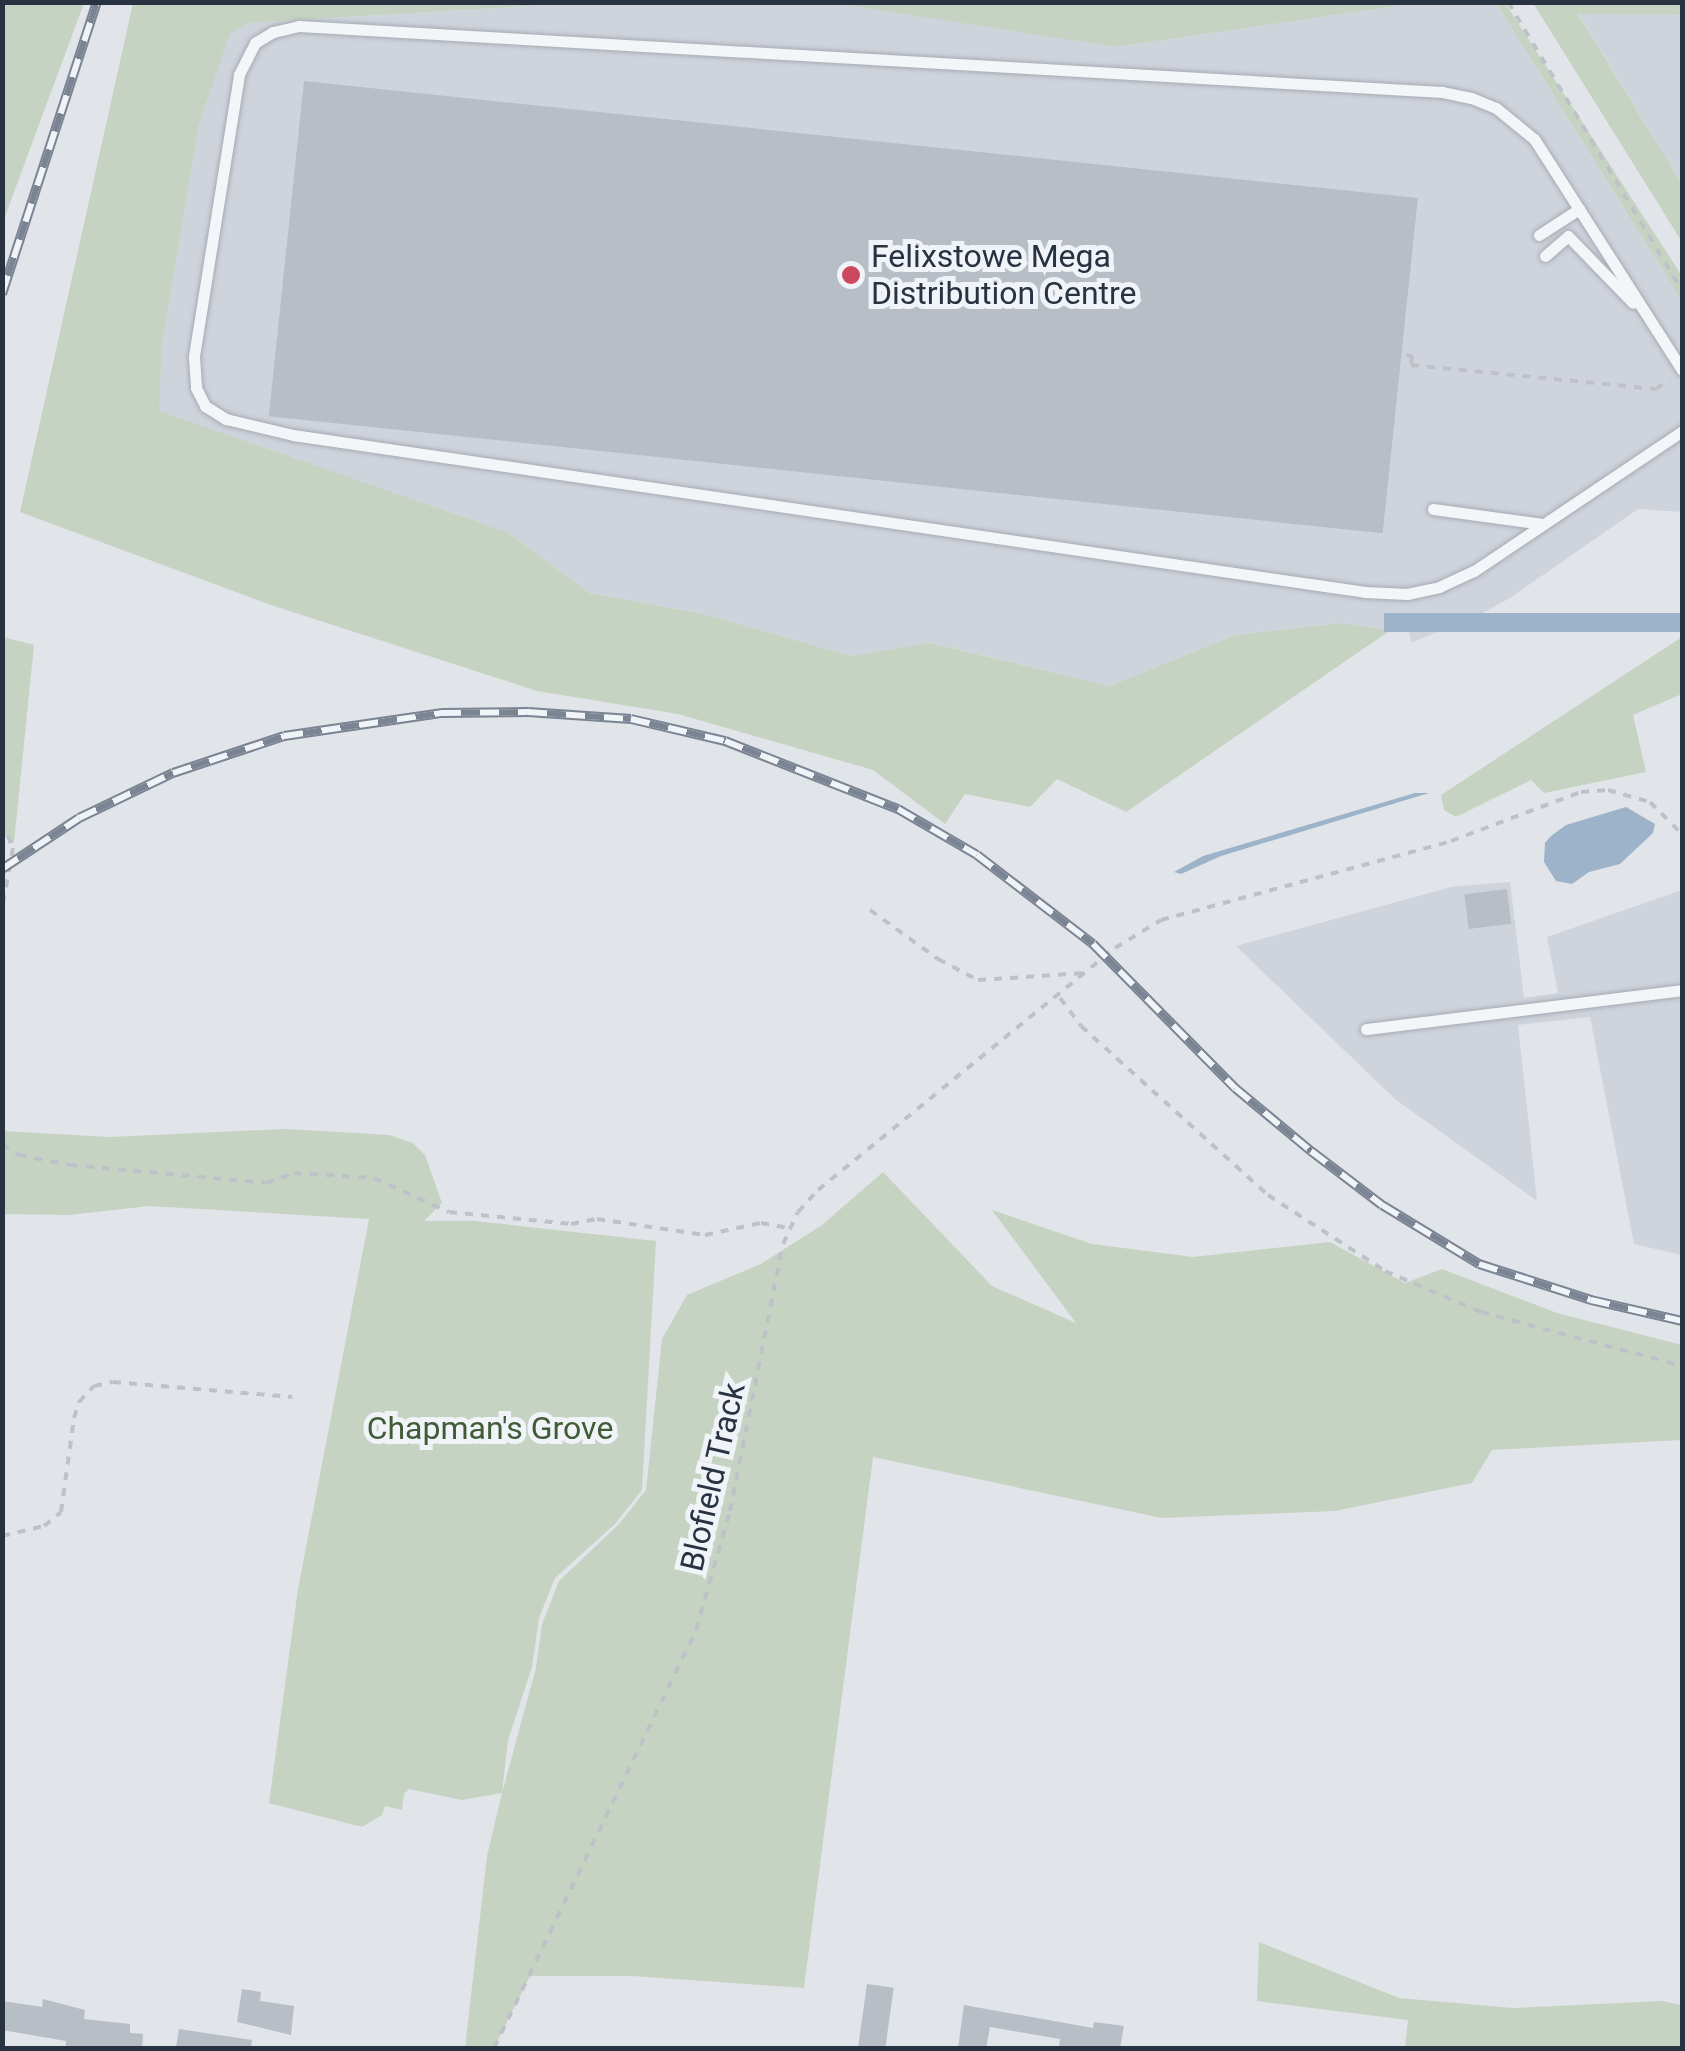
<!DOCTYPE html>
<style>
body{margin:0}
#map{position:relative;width:1685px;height:2051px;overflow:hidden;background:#e1e4e9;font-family:Roboto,sans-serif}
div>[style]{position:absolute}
.built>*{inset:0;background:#cfd3db}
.green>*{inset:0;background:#c7d3c2}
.water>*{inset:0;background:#9cb3c9;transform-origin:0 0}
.building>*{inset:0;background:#b8bec6;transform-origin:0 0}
.path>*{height:4px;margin-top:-2px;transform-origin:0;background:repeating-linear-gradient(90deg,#bec2c8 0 8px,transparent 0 16px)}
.roads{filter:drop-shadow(0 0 2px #a6abb3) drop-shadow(0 0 2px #a6abb3)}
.service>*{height:11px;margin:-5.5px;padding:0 5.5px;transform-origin:5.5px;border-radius:5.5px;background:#f3f5f8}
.rail>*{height:10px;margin-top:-5px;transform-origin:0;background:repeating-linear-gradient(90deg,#f0f3f7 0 19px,#7a8493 0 38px);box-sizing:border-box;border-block:2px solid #7a8493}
.dots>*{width:28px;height:28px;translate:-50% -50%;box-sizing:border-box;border:5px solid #f0f3f7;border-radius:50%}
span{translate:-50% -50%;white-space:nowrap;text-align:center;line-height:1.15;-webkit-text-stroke:10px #f0f3f7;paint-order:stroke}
.poi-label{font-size:32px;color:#293241}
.left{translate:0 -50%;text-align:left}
.park-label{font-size:32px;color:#3f5c37}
.street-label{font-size:32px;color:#293241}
.frame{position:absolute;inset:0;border:5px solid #293241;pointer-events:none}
</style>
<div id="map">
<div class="built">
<div style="clip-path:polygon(834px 2px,1116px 47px,1417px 3px,1496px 3px,1682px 301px,1682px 512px,1638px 509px,1510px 598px,1473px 618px,1412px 642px,1404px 621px,1381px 629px,1341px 623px,1235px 635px,1110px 686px,932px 643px,851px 656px,704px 614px,589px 593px,507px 532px,158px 411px,162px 344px,198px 129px,230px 34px,247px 23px,580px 3px)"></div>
<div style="clip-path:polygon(1578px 13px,1682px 15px,1682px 184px)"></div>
<div style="clip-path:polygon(1510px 882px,1524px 998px,1558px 993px,1547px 937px,1682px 890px,1682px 1255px,1634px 1244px,1590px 1017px,1518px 1025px,1537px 1201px,1395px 1099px,1236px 946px,1451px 887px)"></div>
</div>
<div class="green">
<div style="clip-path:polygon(3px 2px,84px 3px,3px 222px,2px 3px)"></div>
<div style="clip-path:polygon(133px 3px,580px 3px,247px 23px,230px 34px,198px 129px,162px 344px,159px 411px,507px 532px,589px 593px,704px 614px,851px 656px,931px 643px,1110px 686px,1235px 635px,1341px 623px,1381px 629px,1404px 621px,1126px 812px,1057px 779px,1030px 807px,965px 794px,945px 824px,873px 770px,678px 714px,537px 691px,271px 605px,20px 512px)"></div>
<div style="clip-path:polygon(834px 3px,1417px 2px,1417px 3px,1116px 47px)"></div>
<div style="clip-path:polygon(1496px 3px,1505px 3px,1682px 276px,1682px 301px)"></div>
<div style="clip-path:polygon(1533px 3px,1682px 3px,1682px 15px,1578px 14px,1682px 184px,1682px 242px)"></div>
<div style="clip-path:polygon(3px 637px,34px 645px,14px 843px,3px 835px)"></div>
<div style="clip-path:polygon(1682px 637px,1682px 694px,1633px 715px,1646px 772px,1544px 793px,1531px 780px,1456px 817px,1444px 810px,1441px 795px)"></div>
<div style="clip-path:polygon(286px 1129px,389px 1135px,413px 1143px,425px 1155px,442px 1203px,424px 1221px,475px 1221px,656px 1241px,642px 1490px,615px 1524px,555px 1578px,539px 1618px,532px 1667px,508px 1740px,502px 1793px,536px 1668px,542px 1624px,559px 1581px,619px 1524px,646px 1490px,662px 1339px,687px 1295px,761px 1264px,822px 1225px,883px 1172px,992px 1286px,1076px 1323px,992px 1210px,1092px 1244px,1193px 1257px,1330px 1242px,1405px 1283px,1442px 1269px,1557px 1313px,1682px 1345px,1682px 1440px,1492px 1450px,1472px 1483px,1335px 1511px,1162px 1518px,873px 1457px,804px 1988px,633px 1976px,530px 1976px,494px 2048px,465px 2048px,487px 1856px,502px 1793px,462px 1800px,409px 1789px,404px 1794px,402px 1810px,385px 1806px,382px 1815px,362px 1827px,269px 1803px,298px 1589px,369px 1219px,150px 1206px,68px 1215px,3px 1214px,3px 1131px,109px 1137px)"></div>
<div style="clip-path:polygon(1259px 1942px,1399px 1998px,1513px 2008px,1662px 2001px,1682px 2005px,1682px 2048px,1405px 2048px,1408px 2020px,1257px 2001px)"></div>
</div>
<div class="water">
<div style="left:1682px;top:613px;width:19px;height:298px;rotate:90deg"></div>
<div style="clip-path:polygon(1415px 793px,1429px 793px,1221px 856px,1181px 874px,1174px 872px,1203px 856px)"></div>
<div style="clip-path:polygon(1626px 807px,1655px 824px,1653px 833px,1620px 864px,1589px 872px,1572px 884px,1556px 881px,1544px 862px,1545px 843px,1551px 836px,1566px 825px)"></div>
</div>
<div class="building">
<div style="left:304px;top:81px;width:1120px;height:337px;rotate:6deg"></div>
<div style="left:1507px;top:889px;width:35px;height:43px;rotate:83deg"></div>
<div style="left:867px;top:1984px;width:27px;height:64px;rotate:8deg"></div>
<div style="clip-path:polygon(242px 1989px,261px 1992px,260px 2001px,294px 2006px,291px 2035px,237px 2022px)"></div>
<div style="clip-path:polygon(43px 1999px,85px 2010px,84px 2019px,130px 2024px,130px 2033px,143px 2034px,142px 2048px,66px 2048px,66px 2041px,2px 2030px,2px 2001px,42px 2007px)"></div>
<div style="clip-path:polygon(964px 2005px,1093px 2028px,1094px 2022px,1124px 2026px,1120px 2048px,1059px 2048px,1060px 2039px,990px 2027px,986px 2048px,958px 2048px)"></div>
<div style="clip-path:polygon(179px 2029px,252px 2040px,251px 2048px,176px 2048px)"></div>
</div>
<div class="path">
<div style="left:1508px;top:2px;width:336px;rotate:58.9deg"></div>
<div style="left:1406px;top:355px;width:6px;rotate:9deg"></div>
<div style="left:1412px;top:356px;width:9px;rotate:96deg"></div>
<div style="left:1411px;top:365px;width:246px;rotate:5.6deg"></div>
<div style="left:1656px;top:389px;width:17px;rotate:-36deg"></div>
<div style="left:2px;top:821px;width:29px;rotate:68deg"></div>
<div style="left:13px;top:848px;width:62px;rotate:100.2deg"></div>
<div style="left:870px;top:910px;width:84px;rotate:35.8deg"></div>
<div style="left:938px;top:959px;width:45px;rotate:27.7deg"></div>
<div style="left:978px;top:980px;width:107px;rotate:-3.7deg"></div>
<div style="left:1060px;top:998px;width:35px;rotate:53deg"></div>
<div style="left:1081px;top:1026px;width:252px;rotate:42.1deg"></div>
<div style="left:1268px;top:1195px;width:140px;rotate:33deg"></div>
<div style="left:1385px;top:1271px;width:104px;rotate:23.1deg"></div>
<div style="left:1481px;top:1312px;width:208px;rotate:15deg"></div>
<div style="left:2px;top:1144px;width:20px;rotate:33deg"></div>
<div style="left:19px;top:1155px;width:52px;rotate:11.1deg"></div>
<div style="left:70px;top:1165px;width:197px;rotate:5.2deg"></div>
<div style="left:266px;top:1183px;width:30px;rotate:-20deg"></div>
<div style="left:294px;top:1173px;width:80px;rotate:3.6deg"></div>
<div style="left:374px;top:1178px;width:82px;rotate:24.4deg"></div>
<div style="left:449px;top:1212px;width:123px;rotate:5.6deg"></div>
<div style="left:571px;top:1224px;width:26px;rotate:-11deg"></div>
<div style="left:597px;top:1219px;width:109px;rotate:8.4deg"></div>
<div style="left:705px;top:1235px;width:57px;rotate:-12.1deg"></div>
<div style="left:761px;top:1223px;width:27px;rotate:10deg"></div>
<div style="left:2px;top:1536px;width:43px;rotate:-13.4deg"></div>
<div style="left:44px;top:1526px;width:22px;rotate:-39deg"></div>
<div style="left:61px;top:1512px;width:95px;rotate:-82.1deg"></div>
<div style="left:74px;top:1418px;width:17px;rotate:-73deg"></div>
<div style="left:79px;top:1402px;width:22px;rotate:-47deg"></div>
<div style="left:94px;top:1386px;width:19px;rotate:-12deg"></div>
<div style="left:113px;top:1382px;width:180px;rotate:4.8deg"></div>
<div style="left:494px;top:2048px;width:464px;rotate:-64.2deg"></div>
<div style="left:696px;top:1630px;width:124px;rotate:-74.1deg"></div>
<div style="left:730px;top:1511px;width:272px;rotate:-78.8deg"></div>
<div style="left:783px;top:1244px;width:35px;rotate:-65deg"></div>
<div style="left:798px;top:1212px;width:30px;rotate:-48deg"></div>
<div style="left:818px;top:1190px;width:383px;rotate:-39.2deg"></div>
<div style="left:1115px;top:948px;width:54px;rotate:-31.3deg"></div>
<div style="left:1161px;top:920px;width:301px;rotate:-15.2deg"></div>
<div style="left:1451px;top:841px;width:139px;rotate:-20.7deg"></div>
<div style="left:1581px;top:792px;width:27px;rotate:-4deg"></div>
<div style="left:1608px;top:790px;width:44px;rotate:15.9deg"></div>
<div style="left:1650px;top:802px;width:45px;rotate:45deg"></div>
</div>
<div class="roads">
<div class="service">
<div style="left:1539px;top:235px;width:48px;rotate:-33deg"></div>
<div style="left:1545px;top:256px;width:30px;rotate:-41deg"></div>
<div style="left:1568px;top:236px;width:93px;rotate:45.9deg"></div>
<div style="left:1682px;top:370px;width:274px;rotate:-122.6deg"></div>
<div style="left:1534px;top:139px;width:49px;rotate:-140.8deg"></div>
<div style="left:1496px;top:108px;width:27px;rotate:-158deg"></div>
<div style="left:1471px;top:98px;width:30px;rotate:-168deg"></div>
<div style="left:1442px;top:92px;width:1145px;rotate:-176.7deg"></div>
<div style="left:299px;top:26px;width:27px;rotate:167deg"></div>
<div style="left:273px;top:32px;width:21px;rotate:149deg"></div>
<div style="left:255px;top:43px;width:36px;rotate:117deg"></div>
<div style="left:239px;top:75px;width:286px;rotate:99.1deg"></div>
<div style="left:194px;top:357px;width:31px;rotate:86deg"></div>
<div style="left:196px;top:388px;width:20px;rotate:63deg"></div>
<div style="left:205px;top:406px;width:25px;rotate:32deg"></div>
<div style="left:226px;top:419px;width:69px;rotate:13.4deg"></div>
<div style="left:293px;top:435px;width:1083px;rotate:8.33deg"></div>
<div style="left:1365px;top:592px;width:42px;rotate:2.7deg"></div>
<div style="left:1407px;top:594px;width:33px;rotate:-12deg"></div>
<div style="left:1439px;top:587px;width:38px;rotate:-25deg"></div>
<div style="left:1474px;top:571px;width:251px;rotate:-33.9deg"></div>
<div style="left:1433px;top:509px;width:111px;rotate:7.8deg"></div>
<div style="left:1366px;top:1029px;width:318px;rotate:-7deg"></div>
</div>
</div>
<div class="rail">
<div style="left:2px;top:294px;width:307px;rotate:-72deg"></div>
<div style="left:2px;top:869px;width:92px;rotate:-33.5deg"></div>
<div style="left:79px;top:818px;width:104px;rotate:-25.6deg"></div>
<div style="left:173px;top:773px;width:117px;rotate:-18.4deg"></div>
<div style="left:284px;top:736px;width:160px;rotate:-8.3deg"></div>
<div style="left:442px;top:713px;width:86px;rotate:-0.7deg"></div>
<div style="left:528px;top:712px;width:103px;rotate:3.9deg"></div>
<div style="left:631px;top:719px;width:97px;rotate:13.2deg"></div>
<div style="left:725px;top:741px;width:186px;rotate:21.5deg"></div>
<div style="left:898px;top:809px;width:91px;rotate:30.2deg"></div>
<div style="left:977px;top:855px;width:146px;rotate:37.5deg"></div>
<div style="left:1093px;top:944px;width:202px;rotate:45.4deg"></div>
<div style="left:1235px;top:1088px;width:99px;rotate:39.7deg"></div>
<div style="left:1311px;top:1151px;width:89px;rotate:37.3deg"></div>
<div style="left:1382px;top:1205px;width:114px;rotate:31.3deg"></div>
<div style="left:1479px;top:1264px;width:118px;rotate:17.8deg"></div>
<div style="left:1591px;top:1300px;width:93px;rotate:13deg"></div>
</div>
<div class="dots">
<div style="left:851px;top:275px;background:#cc485e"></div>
</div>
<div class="poi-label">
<span class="left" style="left:871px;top:275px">Felixstowe Mega<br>Distribution Centre</span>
</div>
<div class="park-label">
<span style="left:490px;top:1428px">Chapman's Grove</span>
</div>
<div class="street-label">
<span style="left:713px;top:1477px;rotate:-77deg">Blofield Track</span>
</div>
<div class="frame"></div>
</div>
